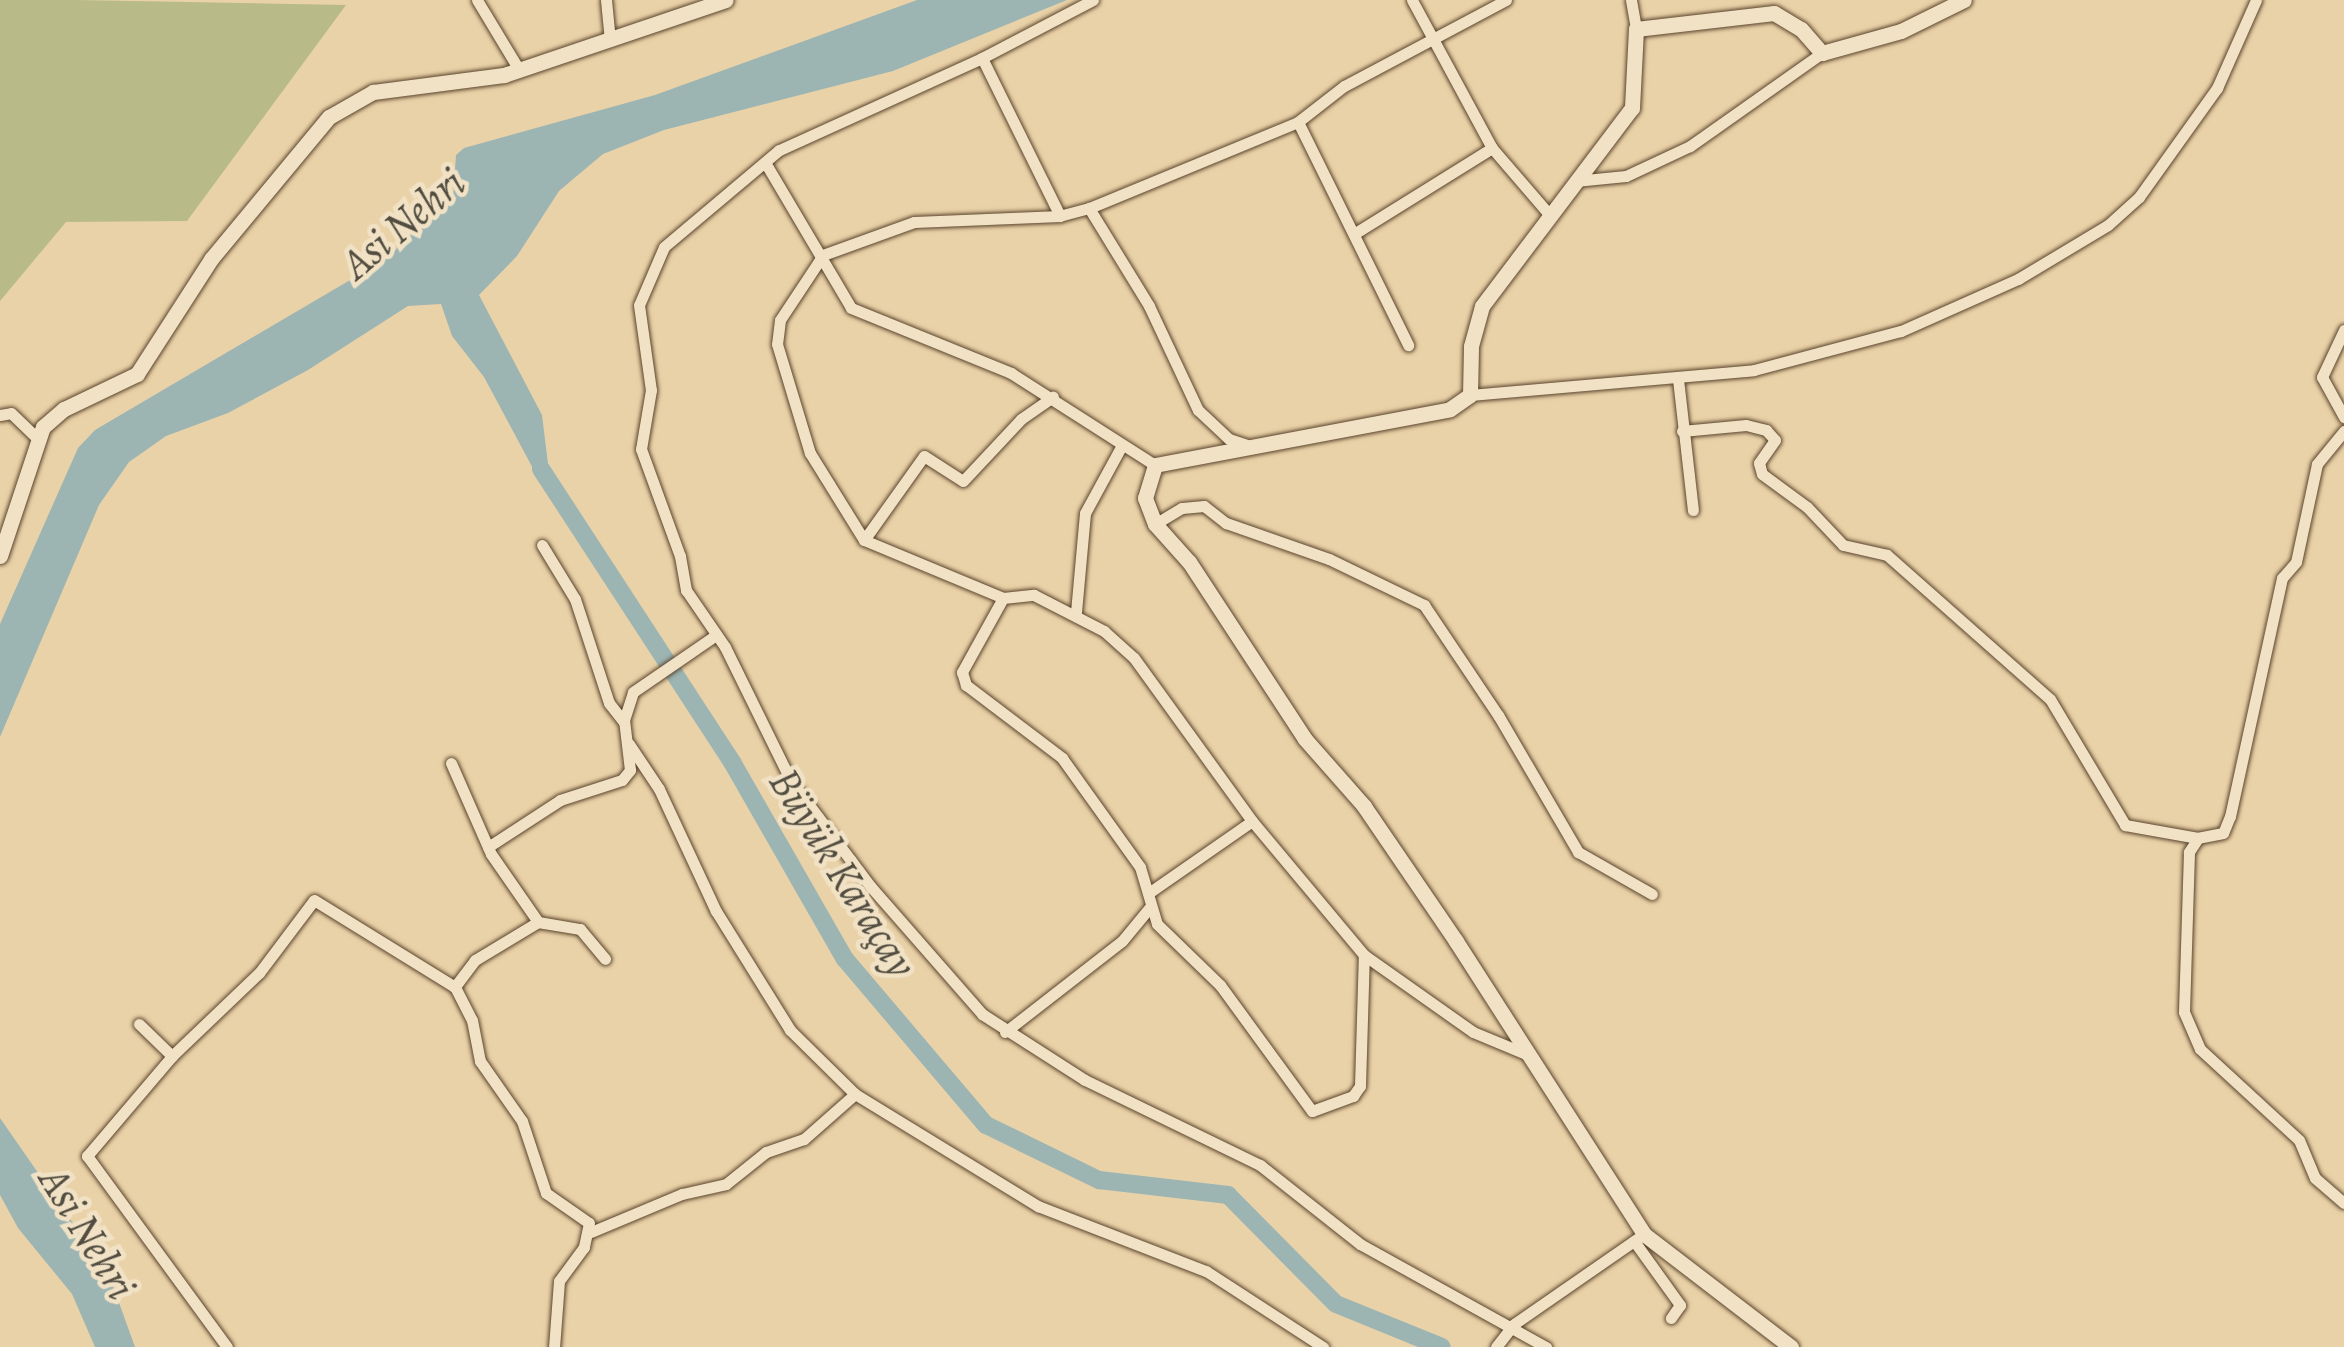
<!DOCTYPE html>
<meta charset="utf-8">
<style>
body{margin:0}
#map{position:relative;width:2344px;height:1347px;overflow:hidden;background:#ead2a8;font-family:Alegreya,serif}
div>[style]{position:absolute}
.green>*{inset:0;background:#b8bb87}
.water>*{inset:0;background:#9cb5b3}
.river>*{height:18px;margin:-9px;padding:0 9px;transform-origin:9px;border-radius:9px;background:#9cb5b3}
.roads{filter:drop-shadow(0 0 2px #5a442c) drop-shadow(0 0 2px #5a442c)}
.street>*{height:11px;margin:-5.5px;padding:0 5.5px;transform-origin:5.5px;border-radius:5.5px;background:#f1e2c6}
.secondary>*{height:15px;margin:-7.5px;padding:0 7.5px;transform-origin:7.5px;border-radius:7.5px;background:#f1e2c6}
span{translate:-50% -50%;white-space:nowrap;text-align:center;line-height:1.15;-webkit-text-stroke:9px #f1e2c6;paint-order:stroke}
.water-label{font-size:42px;color:#524d40;font-style:italic}
</style>
<div id="map">
<div class="green">
<div style="clip-path:polygon(0 0,77px 0,346px 5px,187px 221px,66px 222px,0 301px)"></div>
</div>
<div class="water">
<div style="clip-path:polygon(917px 0,1067px 0,893px 71px,664px 130px,603px 154px,559px 191px,517px 256px,479px 295px,542px 415px,551px 488px,545px 491px,484px 377px,452px 336px,441px 304px,408px 306px,308px 370px,228px 413px,166px 436px,129px 462px,99px 505px,0 737px,0 624px,78px 448px,95px 430px,391px 256px,420px 218px,453px 199px,456px 155px,464px 148px,655px 95px)"></div>
<div style="clip-path:polygon(0 1118px,109px 1275px,135px 1347px,95px 1347px,72px 1294px,18px 1228px,0 1195px)"></div>
</div>
<div class="river">
<div style="left:541px;top:469px;width:350px;rotate:56.9deg"></div>
<div style="left:732px;top:762px;width:227px;rotate:60.2deg"></div>
<div style="left:845px;top:959px;width:218px;rotate:49.7deg"></div>
<div style="left:986px;top:1125px;width:126px;rotate:26deg"></div>
<div style="left:1099px;top:1180px;width:130px;rotate:6.6deg"></div>
<div style="left:1228px;top:1195px;width:153px;rotate:45.3deg"></div>
<div style="left:1336px;top:1304px;width:114px;rotate:22.1deg"></div>
</div>
<div class="roads">
<div class="street">
<div style="left:477px;top:0;width:79px;rotate:58.9deg"></div>
<div style="left:606px;top:0;width:41px;rotate:84.4deg"></div>
<div style="left:1093px;top:0;width:125px;rotate:152.4deg"></div>
<div style="left:982px;top:58px;width:223px;rotate:155.6deg"></div>
<div style="left:779px;top:150px;width:150px;rotate:139.9deg"></div>
<div style="left:664px;top:247px;width:63px;rotate:113.3deg"></div>
<div style="left:639px;top:305px;width:86px;rotate:82deg"></div>
<div style="left:651px;top:390px;width:60px;rotate:99.6deg"></div>
<div style="left:641px;top:449px;width:114px;rotate:70deg"></div>
<div style="left:680px;top:556px;width:35px;rotate:80deg"></div>
<div style="left:686px;top:590px;width:69px;rotate:55.6deg"></div>
<div style="left:725px;top:647px;width:149px;rotate:63.8deg"></div>
<div style="left:791px;top:781px;width:133px;rotate:53deg"></div>
<div style="left:871px;top:887px;width:169px;rotate:48.8deg"></div>
<div style="left:982px;top:1014px;width:122px;rotate:32.7deg"></div>
<div style="left:1085px;top:1080px;width:195px;rotate:25.9deg"></div>
<div style="left:1260px;top:1165px;width:127px;rotate:38.3deg"></div>
<div style="left:1360px;top:1244px;width:213px;rotate:29deg"></div>
<div style="left:1412px;top:0;width:168px;rotate:61.6deg"></div>
<div style="left:1492px;top:148px;width:86px;rotate:49.3deg"></div>
<div style="left:1506px;top:0;width:183px;rotate:152deg"></div>
<div style="left:1344px;top:86px;width:58px;rotate:142deg"></div>
<div style="left:1298px;top:122px;width:226px;rotate:157.6deg"></div>
<div style="left:1089px;top:208px;width:30px;rotate:165deg"></div>
<div style="left:1060px;top:216px;width:146px;rotate:177.6deg"></div>
<div style="left:914px;top:222px;width:97px;rotate:160.1deg"></div>
<div style="left:823px;top:255px;width:78px;rotate:123.5deg"></div>
<div style="left:780px;top:320px;width:24px;rotate:97deg"></div>
<div style="left:777px;top:344px;width:114px;rotate:73.2deg"></div>
<div style="left:810px;top:453px;width:102px;rotate:58.2deg"></div>
<div style="left:864px;top:540px;width:151px;rotate:22.6deg"></div>
<div style="left:1003px;top:598px;width:31px;rotate:-6deg"></div>
<div style="left:1034px;top:595px;width:79px;rotate:27.2deg"></div>
<div style="left:1104px;top:631px;width:40px;rotate:42deg"></div>
<div style="left:1134px;top:658px;width:201px;rotate:54.1deg"></div>
<div style="left:1252px;top:821px;width:175px;rotate:50.1deg"></div>
<div style="left:1364px;top:955px;width:133px;rotate:35.2deg"></div>
<div style="left:1473px;top:1032px;width:63px;rotate:22.5deg"></div>
<div style="left:1631px;top:0;width:29px;rotate:80deg"></div>
<div style="left:982px;top:58px;width:176px;rotate:63.7deg"></div>
<div style="left:1298px;top:122px;width:249px;rotate:63.7deg"></div>
<div style="left:766px;top:164px;width:167px;rotate:59.4deg"></div>
<div style="left:851px;top:308px;width:173px;rotate:22.1deg"></div>
<div style="left:1011px;top:373px;width:171px;rotate:32.6deg"></div>
<div style="left:1575px;top:181px;width:51px;rotate:-5.6deg"></div>
<div style="left:1626px;top:176px;width:71px;rotate:-25.1deg"></div>
<div style="left:1690px;top:146px;width:161px;rotate:-35.2deg"></div>
<div style="left:1089px;top:208px;width:115px;rotate:58.5deg"></div>
<div style="left:1149px;top:306px;width:115px;rotate:64.8deg"></div>
<div style="left:1198px;top:410px;width:42px;rotate:43.1deg"></div>
<div style="left:1229px;top:439px;width:23px;rotate:18deg"></div>
<div style="left:1357px;top:232px;width:159px;rotate:-31.9deg"></div>
<div style="left:2344px;top:330px;width:52px;rotate:115.1deg"></div>
<div style="left:2322px;top:377px;width:46px;rotate:61.2deg"></div>
<div style="left:1678px;top:379px;width:132px;rotate:83.5deg"></div>
<div style="left:1470px;top:395px;width:285px;rotate:-5deg"></div>
<div style="left:1754px;top:370px;width:152px;rotate:-14.9deg"></div>
<div style="left:1901px;top:331px;width:128px;rotate:-24deg"></div>
<div style="left:2018px;top:279px;width:105px;rotate:-31deg"></div>
<div style="left:2108px;top:225px;width:42px;rotate:-42.1deg"></div>
<div style="left:2139px;top:197px;width:134px;rotate:-54.4deg"></div>
<div style="left:2217px;top:88px;width:96px;rotate:-66.1deg"></div>
<div style="left:0;top:415px;width:11px;rotate:-10deg"></div>
<div style="left:11px;top:413px;width:36px;rotate:44deg"></div>
<div style="left:1682px;top:431px;width:64px;rotate:-5.4deg"></div>
<div style="left:1746px;top:425px;width:21px;rotate:14deg"></div>
<div style="left:1766px;top:430px;width:13px;rotate:48deg"></div>
<div style="left:1775px;top:440px;width:28px;rotate:125deg"></div>
<div style="left:1759px;top:463px;width:11px;rotate:75deg"></div>
<div style="left:1762px;top:474px;width:56px;rotate:36.3deg"></div>
<div style="left:1807px;top:507px;width:52px;rotate:46.5deg"></div>
<div style="left:1843px;top:545px;width:45px;rotate:12.8deg"></div>
<div style="left:1887px;top:555px;width:217px;rotate:41.5deg"></div>
<div style="left:2050px;top:699px;width:147px;rotate:59.2deg"></div>
<div style="left:2125px;top:825px;width:74px;rotate:10.1deg"></div>
<div style="left:2344px;top:431px;width:43px;rotate:129.3deg"></div>
<div style="left:2317px;top:464px;width:100px;rotate:102.1deg"></div>
<div style="left:2296px;top:562px;width:21px;rotate:131deg"></div>
<div style="left:2282px;top:578px;width:244px;rotate:102.3deg"></div>
<div style="left:2230px;top:816px;width:18px;rotate:112deg"></div>
<div style="left:2223px;top:833px;width:25px;rotate:169deg"></div>
<div style="left:2198px;top:838px;width:17px;rotate:123deg"></div>
<div style="left:2189px;top:852px;width:160px;rotate:91.8deg"></div>
<div style="left:2184px;top:1012px;width:40px;rotate:66.6deg"></div>
<div style="left:2200px;top:1049px;width:134px;rotate:42.6deg"></div>
<div style="left:2299px;top:1140px;width:41px;rotate:67.2deg"></div>
<div style="left:2315px;top:1178px;width:38px;rotate:41deg"></div>
<div style="left:1155px;top:524px;width:31px;rotate:-31deg"></div>
<div style="left:1182px;top:508px;width:22px;rotate:-5deg"></div>
<div style="left:1204px;top:506px;width:28px;rotate:38deg"></div>
<div style="left:1226px;top:523px;width:109px;rotate:19.3deg"></div>
<div style="left:1329px;top:559px;width:106px;rotate:25.8deg"></div>
<div style="left:1424px;top:605px;width:133px;rotate:56.1deg"></div>
<div style="left:1498px;top:715px;width:159px;rotate:59.7deg"></div>
<div style="left:1578px;top:852px;width:85px;rotate:29.6deg"></div>
<div style="left:864px;top:540px;width:103px;rotate:-54.5deg"></div>
<div style="left:924px;top:456px;width:46px;rotate:32.7deg"></div>
<div style="left:963px;top:481px;width:85px;rotate:-46.9deg"></div>
<div style="left:1021px;top:419px;width:39px;rotate:-35deg"></div>
<div style="left:542px;top:545px;width:63px;rotate:58.6deg"></div>
<div style="left:575px;top:599px;width:109px;rotate:71.9deg"></div>
<div style="left:609px;top:703px;width:24px;rotate:52deg"></div>
<div style="left:1003px;top:598px;width:85px;rotate:119deg"></div>
<div style="left:962px;top:672px;width:14px;rotate:73deg"></div>
<div style="left:966px;top:685px;width:121px;rotate:37.2deg"></div>
<div style="left:1062px;top:758px;width:134px;rotate:54.4deg"></div>
<div style="left:1140px;top:867px;width:59px;rotate:73.4deg"></div>
<div style="left:1157px;top:924px;width:88px;rotate:44.1deg"></div>
<div style="left:1220px;top:985px;width:156px;rotate:53.9deg"></div>
<div style="left:1312px;top:1111px;width:44px;rotate:-20.1deg"></div>
<div style="left:1353px;top:1096px;width:12px;rotate:-55deg"></div>
<div style="left:1360px;top:1086px;width:131px;rotate:-88.3deg"></div>
<div style="left:1076px;top:612px;width:99px;rotate:-84.8deg"></div>
<div style="left:1085px;top:513px;width:75px;rotate:-61.4deg"></div>
<div style="left:629px;top:744px;width:54px;rotate:56.3deg"></div>
<div style="left:659px;top:789px;width:135px;rotate:65deg"></div>
<div style="left:716px;top:911px;width:140px;rotate:58.1deg"></div>
<div style="left:790px;top:1030px;width:91px;rotate:44.6deg"></div>
<div style="left:855px;top:1094px;width:215px;rotate:31.5deg"></div>
<div style="left:1038px;top:1206px;width:180px;rotate:21.2deg"></div>
<div style="left:1206px;top:1271px;width:140px;rotate:33deg"></div>
<div style="left:451px;top:763px;width:99px;rotate:66.3deg"></div>
<div style="left:491px;top:854px;width:83px;rotate:55.3deg"></div>
<div style="left:538px;top:922px;width:74px;rotate:148.9deg"></div>
<div style="left:475px;top:960px;width:34px;rotate:127deg"></div>
<div style="left:455px;top:987px;width:37px;rotate:63deg"></div>
<div style="left:472px;top:1020px;width:42px;rotate:79deg"></div>
<div style="left:480px;top:1061px;width:73px;rotate:55deg"></div>
<div style="left:522px;top:1121px;width:76px;rotate:71.6deg"></div>
<div style="left:546px;top:1193px;width:52px;rotate:34.9deg"></div>
<div style="left:589px;top:1223px;width:25px;rotate:102deg"></div>
<div style="left:584px;top:1247px;width:42px;rotate:126.3deg"></div>
<div style="left:559px;top:1281px;width:66px;rotate:94.3deg"></div>
<div style="left:488px;top:847px;width:86px;rotate:-33.1deg"></div>
<div style="left:560px;top:800px;width:65px;rotate:-17.9deg"></div>
<div style="left:622px;top:780px;width:13px;rotate:-51deg"></div>
<div style="left:630px;top:770px;width:50px;rotate:-96.8deg"></div>
<div style="left:624px;top:720px;width:29px;rotate:-72deg"></div>
<div style="left:633px;top:692px;width:101px;rotate:-34.5deg"></div>
<div style="left:1150px;top:892px;width:124px;rotate:-34.8deg"></div>
<div style="left:538px;top:922px;width:43px;rotate:9.5deg"></div>
<div style="left:580px;top:929px;width:39px;rotate:50deg"></div>
<div style="left:139px;top:1024px;width:46px;rotate:44.1deg"></div>
<div style="left:1005px;top:1032px;width:148px;rotate:-37.9deg"></div>
<div style="left:1122px;top:941px;width:45px;rotate:-50.4deg"></div>
<div style="left:591px;top:1232px;width:99px;rotate:-22.7deg"></div>
<div style="left:682px;top:1194px;width:45px;rotate:-12.8deg"></div>
<div style="left:726px;top:1184px;width:51px;rotate:-38.7deg"></div>
<div style="left:766px;top:1152px;width:40px;rotate:-18.9deg"></div>
<div style="left:804px;top:1139px;width:68px;rotate:-41.4deg"></div>
<div style="left:1634px;top:1241px;width:79px;rotate:54.3deg"></div>
<div style="left:1680px;top:1305px;width:16px;rotate:125deg"></div>
<div style="left:227px;top:1347px;width:237px;rotate:-126.2deg"></div>
<div style="left:87px;top:1156px;width:131px;rotate:-49.6deg"></div>
<div style="left:172px;top:1056px;width:120px;rotate:-43.7deg"></div>
<div style="left:259px;top:973px;width:91px;rotate:-53deg"></div>
<div style="left:314px;top:900px;width:166px;rotate:31.7deg"></div>
<div style="left:1496px;top:1347px;width:29px;rotate:-52deg"></div>
<div style="left:1514px;top:1324px;width:158px;rotate:-34.7deg"></div>
</div>
<div class="secondary">
<div style="left:0;top:556px;width:136px;rotate:-71.6deg"></div>
<div style="left:43px;top:427px;width:28px;rotate:-41deg"></div>
<div style="left:64px;top:409px;width:81px;rotate:-25.6deg"></div>
<div style="left:137px;top:374px;width:137px;rotate:-57.2deg"></div>
<div style="left:211px;top:259px;width:185px;rotate:-50.3deg"></div>
<div style="left:329px;top:117px;width:51px;rotate:-29.6deg"></div>
<div style="left:373px;top:92px;width:132px;rotate:-7.4deg"></div>
<div style="left:504px;top:75px;width:234px;rotate:-18.7deg"></div>
<div style="left:1791px;top:1347px;width:185px;rotate:-142.5deg"></div>
<div style="left:1644px;top:1234px;width:348px;rotate:-122.7deg"></div>
<div style="left:1456px;top:941px;width:163px;rotate:-124.3deg"></div>
<div style="left:1364px;top:806px;width:89px;rotate:-131.4deg"></div>
<div style="left:1305px;top:739px;width:212px;rotate:-123.2deg"></div>
<div style="left:1189px;top:562px;width:51px;rotate:-131.8deg"></div>
<div style="left:1155px;top:524px;width:28px;rotate:-111deg"></div>
<div style="left:1145px;top:498px;width:34px;rotate:-73deg"></div>
<div style="left:1155px;top:465px;width:300px;rotate:-10.7deg"></div>
<div style="left:1450px;top:409px;width:24px;rotate:-35deg"></div>
<div style="left:1470px;top:395px;width:49px;rotate:-88.8deg"></div>
<div style="left:1471px;top:346px;width:41px;rotate:-74.6deg"></div>
<div style="left:1482px;top:306px;width:248px;rotate:-52.9deg"></div>
<div style="left:1632px;top:108px;width:79px;rotate:-87.1deg"></div>
<div style="left:1636px;top:29px;width:139px;rotate:-6.6deg"></div>
<div style="left:1774px;top:13px;width:31px;rotate:31deg"></div>
<div style="left:1801px;top:29px;width:32px;rotate:49deg"></div>
<div style="left:1822px;top:53px;width:82px;rotate:-15.6deg"></div>
<div style="left:1901px;top:31px;width:70px;rotate:-26.2deg"></div>
</div>
</div>
<div class="water-label">
<span style="left:403px;top:223px;rotate:-40deg">Asi Nehri</span>
<span style="left:843px;top:873px;rotate:58deg">Büyük Karaçay</span>
<span style="left:88px;top:1233px;rotate:59deg">Asi Nehri</span>
</div>
</div>
